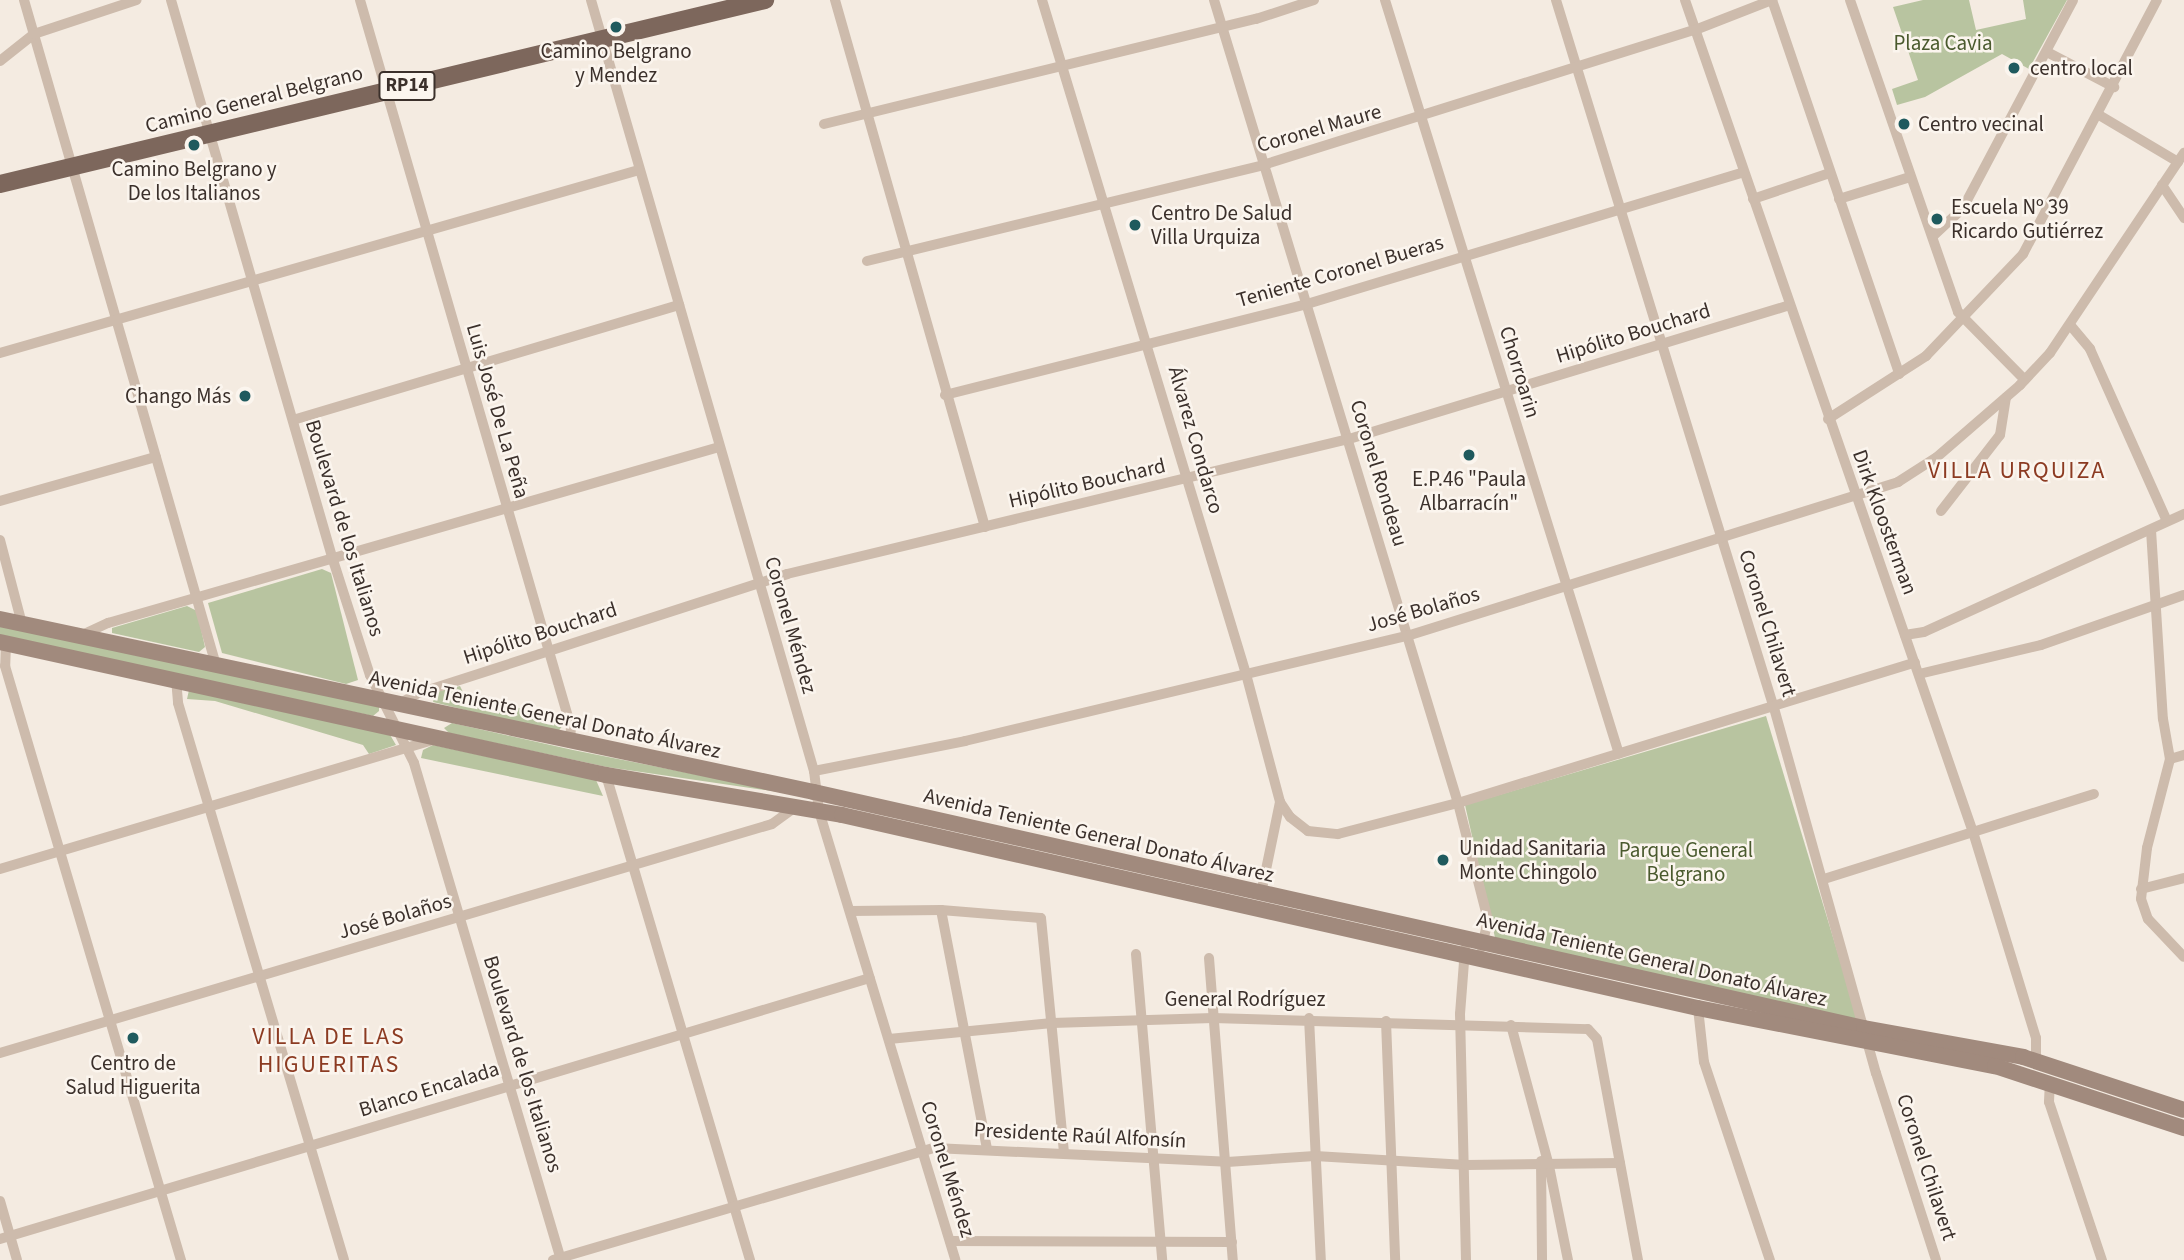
<!DOCTYPE html>
<meta charset="utf-8">
<style>
body{margin:0}
#map{position:relative;width:2184px;height:1260px;overflow:hidden;background:#f4ebe1;font-family:"Source Sans 3",sans-serif}
div>[style]{position:absolute}
.green>*{inset:0;background:#b8c4a0}
.minor>*{height:10px;margin:-5px;padding:0 5px;transform-origin:5px;border-radius:5px;background:#cdbbac}
.secondary>*{height:16px;margin:-8px;padding:0 8px;transform-origin:8px;border-radius:8px;background:#a18a7d}
.primary>*{height:18px;margin:-9px;padding:0 9px;transform-origin:9px;border-radius:9px;background:#7d675c}
.dots>*{width:19px;height:19px;translate:-50% -50%;box-sizing:border-box;border:4px solid #fbf5ee;border-radius:50%}
span{translate:-50% -50%;white-space:nowrap;text-align:center;line-height:1.15;-webkit-text-stroke:5px #fbf5ee;paint-order:stroke}
.shield-label span{padding:2px 5px;background:#fbf5ee;border:2px solid;border-radius:5px;-webkit-text-stroke-width:0}
.shield-label{font-size:19px;color:#3b302b;font-weight:700}
.park-label{font-size:21px;color:#4a5a2e}
.poi-label{font-size:21px;color:#3b302b}
.left{translate:0 -50%;text-align:left}
.right{translate:-100% -50%;text-align:right}
.street-label{font-size:21px;color:#3b302b}
.quarter-label{font-size:24px;color:#8c3b22;letter-spacing:2px}
</style>
<div id="map">
<div class="green">
<div style="clip-path:polygon(1923px 0,1969px 0,1976px 30px,2026px 19px,2023px 0,2067px 0,2029px 69px,2002px 54px,1925px 97px,1897px 105px,1892px 89px,1918px 80px,1893px 7px)"></div>
<div style="clip-path:polygon(322px 569px,331px 573px,358px 680px,346px 684px,222px 653px,208px 603px)"></div>
<div style="clip-path:polygon(187px 606px,197px 611px,205px 647px,199px 652px,112px 633px,112px 628px)"></div>
<div style="clip-path:polygon(0 625px,379px 707px,379px 711px,373px 716px,0 637px)"></div>
<div style="clip-path:polygon(460px 686px,465px 696px,560px 717px,563px 725px,557px 733px,433px 702px,436px 692px)"></div>
<div style="clip-path:polygon(189px 690px,389px 733px,396px 745px,369px 754px,363px 745px,215px 701px,187px 699px)"></div>
<div style="clip-path:polygon(1766px 716px,1859px 1023px,1496px 942px,1465px 805px)"></div>
<div style="clip-path:polygon(452px 723px,573px 750px,799px 795px,607px 767px,449px 733px,444px 728px)"></div>
<div style="clip-path:polygon(433px 745px,596px 780px,603px 796px,421px 758px,423px 750px)"></div>
</div>
<div class="minor">
<div style="left:24px;top:0;width:692px;rotate:73.9deg"></div>
<div style="left:171px;top:0;width:583px;rotate:73.87deg"></div>
<div style="left:333px;top:560px;width:121px;rotate:72.2deg"></div>
<div style="left:370px;top:675px;width:98px;rotate:63.4deg"></div>
<div style="left:414px;top:763px;width:518px;rotate:73.52deg"></div>
<div style="left:360px;top:0;width:757px;rotate:73.82deg"></div>
<div style="left:571px;top:727px;width:16px;rotate:94deg"></div>
<div style="left:591px;top:0;width:803px;rotate:73.87deg"></div>
<div style="left:814px;top:771px;width:40px;rotate:82.9deg"></div>
<div style="left:819px;top:811px;width:469px;rotate:73.1deg"></div>
<div style="left:835px;top:0;width:548px;rotate:74.11deg"></div>
<div style="left:1042px;top:0;width:704px;rotate:73.16deg"></div>
<div style="left:1246px;top:674px;width:132px;rotate:75.1deg"></div>
<div style="left:1280px;top:802px;width:94px;rotate:101.7deg"></div>
<div style="left:1214px;top:0;width:839px;rotate:73.1deg"></div>
<div style="left:1458px;top:803px;width:121px;rotate:75.6deg"></div>
<div style="left:1488px;top:920px;width:28px;rotate:103deg"></div>
<div style="left:1385px;top:0;width:789px;rotate:72.76deg"></div>
<div style="left:1556px;top:0;width:741px;rotate:72.89deg"></div>
<div style="left:1774px;top:708px;width:379px;rotate:74.4deg"></div>
<div style="left:1876px;top:1073px;width:196px;rotate:72.2deg"></div>
<div style="left:1685px;top:0;width:880px;rotate:70.91deg"></div>
<div style="left:1973px;top:832px;width:215px;rotate:73deg"></div>
<div style="left:2036px;top:1038px;width:23px;rotate:90deg"></div>
<div style="left:1772px;top:0;width:395px;rotate:71.2deg"></div>
<div style="left:1850px;top:0;width:330px;rotate:70.9deg"></div>
<div style="left:1958px;top:312px;width:95px;rotate:45.4deg"></div>
<div style="left:2047px;top:52px;width:76px;rotate:27.6deg"></div>
<div style="left:0;top:61px;width:43px;rotate:-38.5deg"></div>
<div style="left:34px;top:34px;width:108px;rotate:-18.3deg"></div>
<div style="left:2099px;top:115px;width:92px;rotate:30.7deg"></div>
<div style="left:824px;top:124px;width:445px;rotate:-13.7deg"></div>
<div style="left:1256px;top:19px;width:61px;rotate:-18.1deg"></div>
<div style="left:2162px;top:185px;width:40px;rotate:56deg"></div>
<div style="left:1753px;top:199px;width:81px;rotate:-18.7deg"></div>
<div style="left:1839px;top:199px;width:74px;rotate:-17.2deg"></div>
<div style="left:1933px;top:236px;width:41px;rotate:-43deg"></div>
<div style="left:1963px;top:208px;width:235px;rotate:-62.1deg"></div>
<div style="left:867px;top:261px;width:407px;rotate:-13.6deg"></div>
<div style="left:1263px;top:165px;width:453px;rotate:-17.4deg"></div>
<div style="left:1695px;top:30px;width:83px;rotate:-21.3deg"></div>
<div style="left:2071px;top:326px;width:30px;rotate:50deg"></div>
<div style="left:2090px;top:349px;width:188px;rotate:65.9deg"></div>
<div style="left:0;top:353px;width:665px;rotate:-15.98deg"></div>
<div style="left:945px;top:395px;width:373px;rotate:-14.1deg"></div>
<div style="left:1307px;top:304px;width:456px;rotate:-16.8deg"></div>
<div style="left:1828px;top:419px;width:117px;rotate:-32.7deg"></div>
<div style="left:1926px;top:356px;width:141px;rotate:-46.4deg"></div>
<div style="left:2023px;top:254px;width:287px;rotate:-62.2deg"></div>
<div style="left:293px;top:420px;width:403px;rotate:-16.6deg"></div>
<div style="left:0;top:501px;width:162px;rotate:-15.8deg"></div>
<div style="left:1941px;top:511px;width:96px;rotate:-52.2deg"></div>
<div style="left:2000px;top:435px;width:38px;rotate:-81deg"></div>
<div style="left:2151px;top:530px;width:189px;rotate:86.4deg"></div>
<div style="left:2163px;top:719px;width:41px;rotate:80.1deg"></div>
<div style="left:2170px;top:759px;width:92px;rotate:104.5deg"></div>
<div style="left:2147px;top:848px;width:51px;rotate:96.7deg"></div>
<div style="left:2141px;top:899px;width:21px;rotate:71deg"></div>
<div style="left:2148px;top:919px;width:52px;rotate:46.5deg"></div>
<div style="left:0;top:540px;width:87px;rotate:75.3deg"></div>
<div style="left:82px;top:635px;width:29px;rotate:-25deg"></div>
<div style="left:108px;top:623px;width:636px;rotate:-16.07deg"></div>
<div style="left:1905px;top:635px;width:19px;rotate:-9deg"></div>
<div style="left:1924px;top:632px;width:286px;rotate:-24.4deg"></div>
<div style="left:6px;top:643px;width:23px;rotate:92deg"></div>
<div style="left:5px;top:666px;width:620px;rotate:73.5deg"></div>
<div style="left:1919px;top:674px;width:125px;rotate:-13.4deg"></div>
<div style="left:2041px;top:645px;width:151px;rotate:-19.3deg"></div>
<div style="left:176px;top:679px;width:24px;rotate:85deg"></div>
<div style="left:178px;top:703px;width:581px;rotate:73.4deg"></div>
<div style="left:399px;top:704px;width:20px;rotate:-30deg"></div>
<div style="left:416px;top:694px;width:390px;rotate:-17.9deg"></div>
<div style="left:787px;top:574px;width:578px;rotate:-13.51deg"></div>
<div style="left:1349px;top:439px;width:459px;rotate:-16.9deg"></div>
<div style="left:2170px;top:759px;width:15px;rotate:-16deg"></div>
<div style="left:814px;top:771px;width:154px;rotate:-11.2deg"></div>
<div style="left:965px;top:741px;width:454px;rotate:-13.4deg"></div>
<div style="left:1407px;top:636px;width:515px;rotate:-17.41deg"></div>
<div style="left:1898px;top:482px;width:46px;rotate:-32.7deg"></div>
<div style="left:1937px;top:457px;width:110px;rotate:-40.9deg"></div>
<div style="left:2020px;top:385px;width:44px;rotate:-46.8deg"></div>
<div style="left:2050px;top:353px;width:241px;rotate:-56.2deg"></div>
<div style="left:606px;top:775px;width:506px;rotate:73.46deg"></div>
<div style="left:1280px;top:802px;width:18px;rotate:56deg"></div>
<div style="left:1290px;top:817px;width:23px;rotate:38deg"></div>
<div style="left:1308px;top:831px;width:30px;rotate:6deg"></div>
<div style="left:1338px;top:834px;width:124px;rotate:-14.5deg"></div>
<div style="left:1458px;top:803px;width:478px;rotate:-17.1deg"></div>
<div style="left:0;top:869px;width:456px;rotate:-16.6deg"></div>
<div style="left:1824px;top:879px;width:283px;rotate:-17.5deg"></div>
<div style="left:2141px;top:889px;width:44px;rotate:-14.3deg"></div>
<div style="left:941px;top:910px;width:242px;rotate:79.1deg"></div>
<div style="left:851px;top:911px;width:90px;rotate:-0.6deg"></div>
<div style="left:941px;top:910px;width:100px;rotate:4.6deg"></div>
<div style="left:1041px;top:918px;width:236px;rotate:84.4deg"></div>
<div style="left:1465px;top:949px;width:65px;rotate:94.4deg"></div>
<div style="left:1460px;top:1014px;width:246px;rotate:88.6deg"></div>
<div style="left:1136px;top:954px;width:307px;rotate:85.1deg"></div>
<div style="left:1209px;top:958px;width:303px;rotate:85.5deg"></div>
<div style="left:1698px;top:1008px;width:54px;rotate:83.7deg"></div>
<div style="left:1704px;top:1062px;width:209px;rotate:71.6deg"></div>
<div style="left:1309px;top:1018px;width:242px;rotate:87.2deg"></div>
<div style="left:1386px;top:1021px;width:239px;rotate:87.8deg"></div>
<div style="left:1511px;top:1025px;width:146px;rotate:74.9deg"></div>
<div style="left:1549px;top:1166px;width:96px;rotate:78.6deg"></div>
<div style="left:889px;top:1039px;width:164px;rotate:-5.6deg"></div>
<div style="left:1052px;top:1023px;width:161px;rotate:-1.8deg"></div>
<div style="left:1213px;top:1018px;width:375px;rotate:1.7deg"></div>
<div style="left:1588px;top:1029px;width:13px;rotate:48deg"></div>
<div style="left:1597px;top:1039px;width:225px;rotate:79.5deg"></div>
<div style="left:0;top:1053px;width:805px;rotate:-16.52deg"></div>
<div style="left:772px;top:824px;width:29px;rotate:-36deg"></div>
<div style="left:2050px;top:1082px;width:20px;rotate:93deg"></div>
<div style="left:2049px;top:1102px;width:167px;rotate:71.5deg"></div>
<div style="left:1541px;top:1161px;width:99px;rotate:89.4deg"></div>
<div style="left:0;top:1201px;width:61px;rotate:73.9deg"></div>
<div style="left:0;top:1239px;width:908px;rotate:-16.7deg"></div>
<div style="left:950px;top:1241px;width:282px;rotate:0.2deg"></div>
<div style="left:553px;top:1260px;width:397px;rotate:-16.4deg"></div>
<div style="left:934px;top:1148px;width:293px;rotate:2.7deg"></div>
<div style="left:1227px;top:1162px;width:88px;rotate:-3.9deg"></div>
<div style="left:1315px;top:1156px;width:151px;rotate:3.4deg"></div>
<div style="left:1466px;top:1165px;width:154px;rotate:-0.7deg"></div>
</div>
<div class="secondary">
<div style="left:0;top:619px;width:832px;rotate:12deg"></div>
<div style="left:814px;top:792px;width:1076px;rotate:12.67deg"></div>
<div style="left:1864px;top:1028px;width:162px;rotate:10.3deg"></div>
<div style="left:2023px;top:1057px;width:169px;rotate:18.2deg"></div>
<div style="left:0;top:642px;width:620px;rotate:12.38deg"></div>
<div style="left:606px;top:775px;width:239px;rotate:9.6deg"></div>
<div style="left:842px;top:815px;width:877px;rotate:12.71deg"></div>
<div style="left:1698px;top:1008px;width:303px;rotate:11.1deg"></div>
<div style="left:1995px;top:1066px;width:199px;rotate:18.2deg"></div>
</div>
<div class="primary">
<div style="left:0;top:184px;width:787px;rotate:-13.52deg"></div>
</div>
<div class="dots">
<div style="left:616px;top:27px;background:#1f5a5e"></div>
<div style="left:2014px;top:68px;background:#1f5a5e"></div>
<div style="left:1904px;top:124px;background:#1f5a5e"></div>
<div style="left:194px;top:145px;background:#1f5a5e"></div>
<div style="left:1937px;top:219px;background:#1f5a5e"></div>
<div style="left:1135px;top:225px;background:#1f5a5e"></div>
<div style="left:245px;top:396px;background:#1f5a5e"></div>
<div style="left:1469px;top:455px;background:#1f5a5e"></div>
<div style="left:1443px;top:860px;background:#1f5a5e"></div>
<div style="left:133px;top:1038px;background:#1f5a5e"></div>
</div>
<div class="shield-label">
<span style="left:407px;top:86px">RP14</span>
</div>
<div class="park-label">
<span style="left:1943px;top:43px">Plaza Cavia</span>
<span style="left:1686px;top:862px">Parque General<br>Belgrano</span>
</div>
<div class="poi-label">
<span style="left:616px;top:63px">Camino Belgrano<br>y Mendez</span>
<span class="left" style="left:2030px;top:68px">centro local</span>
<span class="left" style="left:1918px;top:124px">Centro vecinal</span>
<span style="left:194px;top:181px">Camino Belgrano y<br>De los Italianos</span>
<span class="left" style="left:1951px;top:219px">Escuela Nº 39<br>Ricardo Gutiérrez</span>
<span class="left" style="left:1151px;top:225px">Centro De Salud<br>Villa Urquiza</span>
<span class="right" style="left:231px;top:396px">Chango Más</span>
<span style="left:1469px;top:491px">E.P.46 "Paula<br>Albarracín"</span>
<span class="left" style="left:1459px;top:860px">Unidad Sanitaria<br>Monte Chingolo</span>
<span style="left:133px;top:1075px">Centro de<br>Salud Higuerita</span>
</div>
<div class="street-label">
<span style="left:254px;top:99px;rotate:-14deg">Camino General Belgrano</span>
<span style="left:1319px;top:128px;rotate:-16deg">Coronel Maure</span>
<span style="left:1340px;top:271px;rotate:-16deg">Teniente Coronel Bueras</span>
<span style="left:1633px;top:333px;rotate:-17deg">Hipólito Bouchard</span>
<span style="left:1520px;top:372px;rotate:73deg">Chorroarin</span>
<span style="left:498px;top:411px;rotate:74deg">Luis José De La Peña</span>
<span style="left:1196px;top:440px;rotate:74deg">Álvarez Condarco</span>
<span style="left:1379px;top:473px;rotate:73deg">Coronel Rondeau</span>
<span style="left:1087px;top:483px;rotate:-13deg">Hipólito Bouchard</span>
<span style="left:1885px;top:522px;rotate:70deg">Dirk Kloosterman</span>
<span style="left:345px;top:528px;rotate:73deg">Boulevard de los Italianos</span>
<span style="left:1423px;top:609px;rotate:-16deg">José Bolaños</span>
<span style="left:1768px;top:623px;rotate:73deg">Coronel Chilavert</span>
<span style="left:791px;top:625px;rotate:74deg">Coronel Méndez</span>
<span style="left:540px;top:633px;rotate:-18deg">Hipólito Bouchard</span>
<span style="left:545px;top:714px;rotate:12deg">Avenida Teniente General Donato Álvarez</span>
<span style="left:1099px;top:835px;rotate:13deg">Avenida Teniente General Donato Álvarez</span>
<span style="left:395px;top:916px;rotate:-16deg">José Bolaños</span>
<span style="left:1652px;top:959px;rotate:13deg">Avenida Teniente General Donato Álvarez</span>
<span style="left:1245px;top:999px">General Rodríguez</span>
<span style="left:523px;top:1064px;rotate:73deg">Boulevard de los Italianos</span>
<span style="left:429px;top:1089px;rotate:-17deg">Blanco Encalada</span>
<span style="left:1080px;top:1135px;rotate:3deg">Presidente Raúl Alfonsín</span>
<span style="left:1927px;top:1167px;rotate:72deg">Coronel Chilavert</span>
<span style="left:948px;top:1169px;rotate:73deg">Coronel Méndez</span>
</div>
<div class="quarter-label">
<span style="left:2017px;top:471px">VILLA URQUIZA</span>
<span style="left:329px;top:1051px">VILLA DE LAS<br>HIGUERITAS</span>
</div>
</div>
